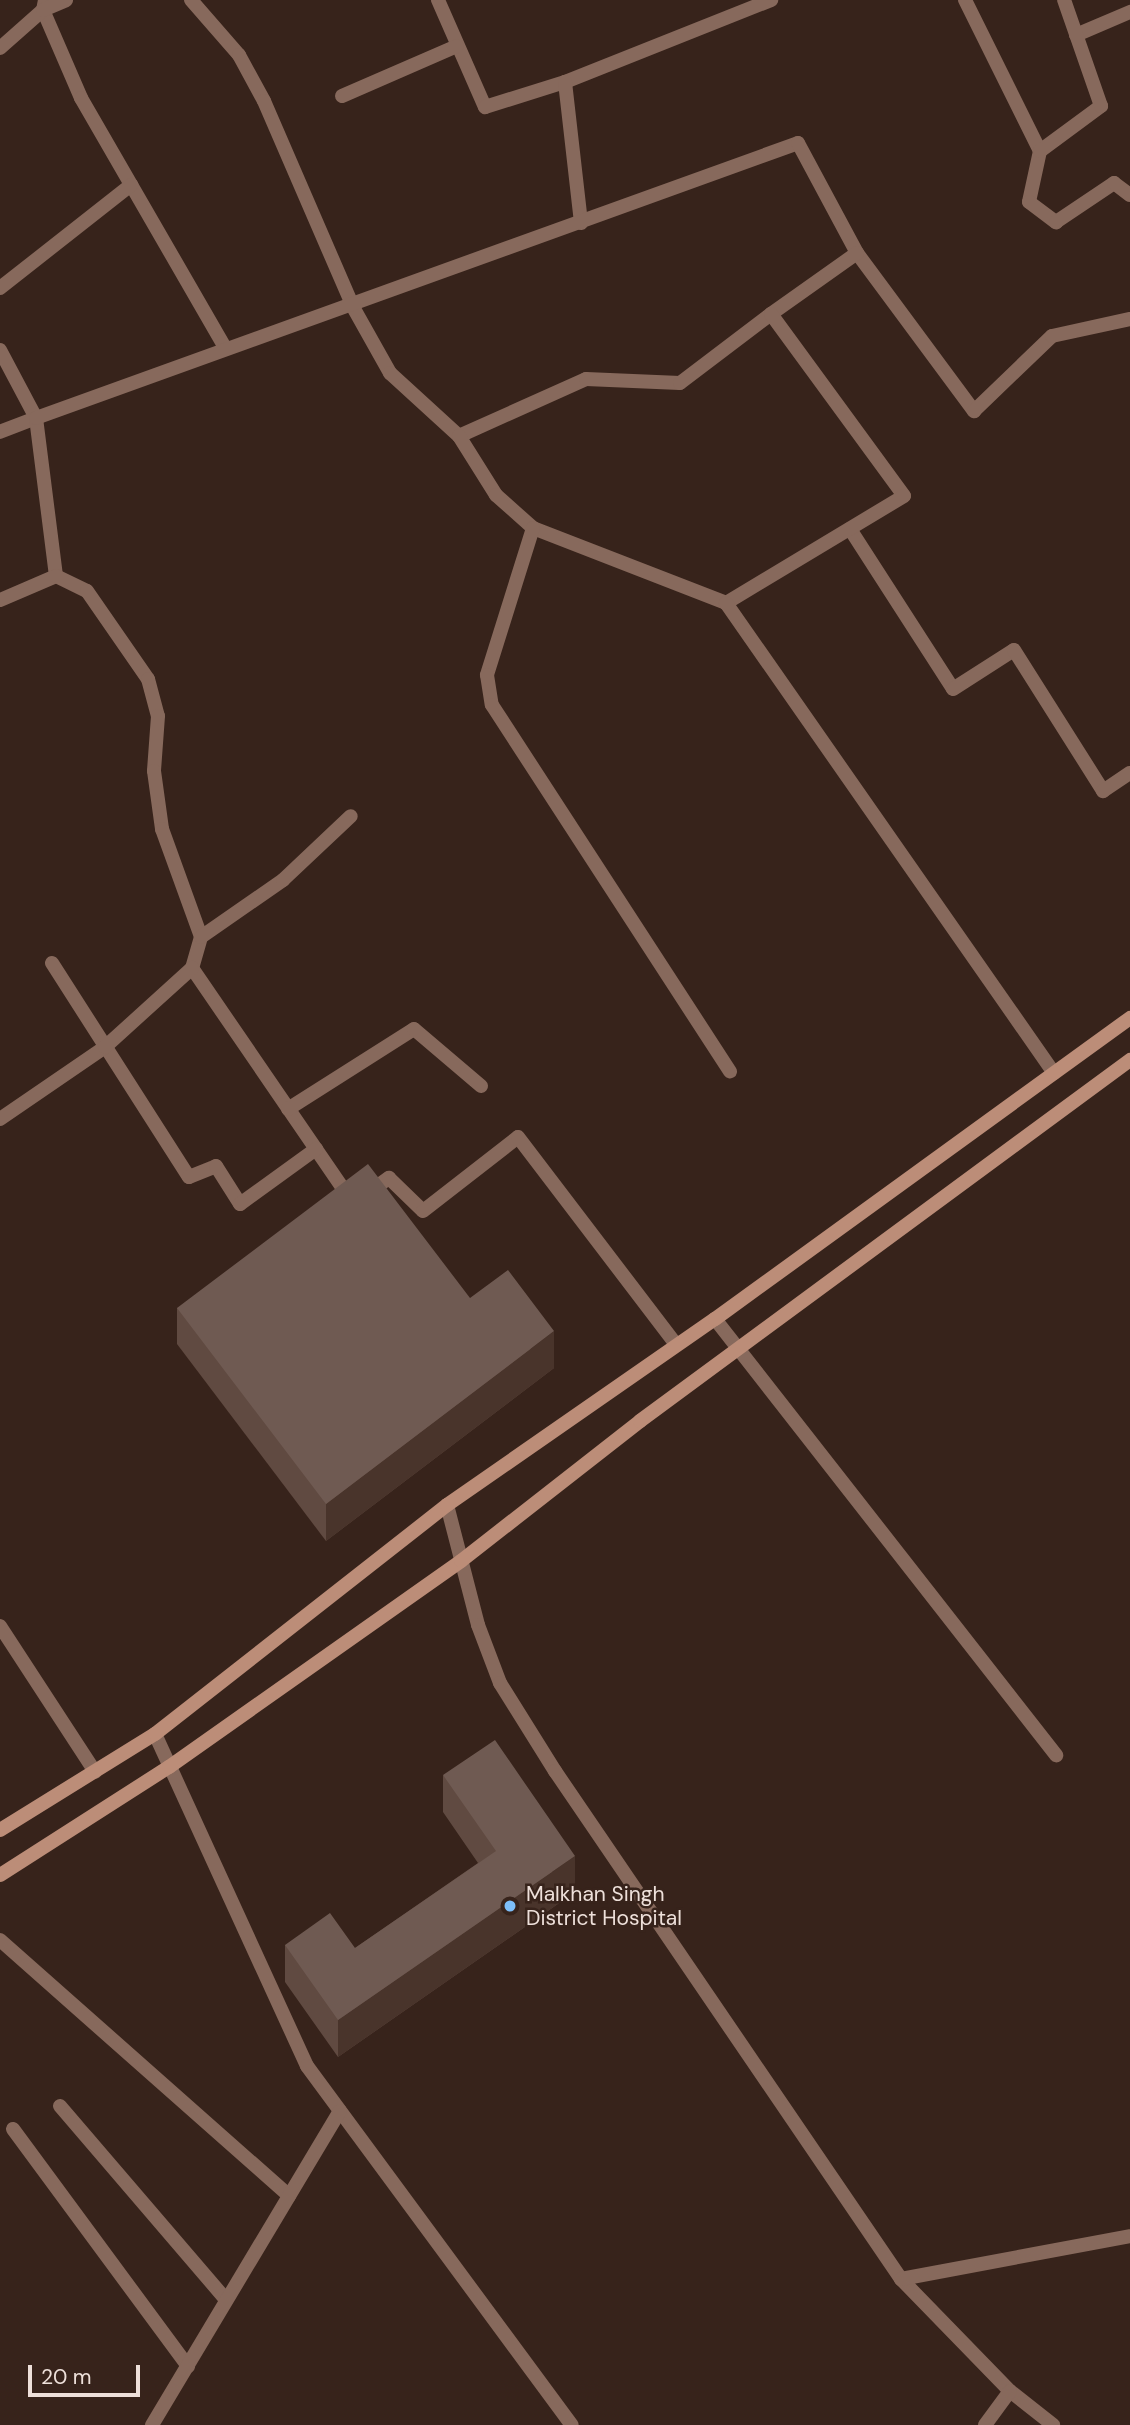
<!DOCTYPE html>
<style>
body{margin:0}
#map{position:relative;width:1130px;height:2425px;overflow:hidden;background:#37231b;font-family:"DM Sans",sans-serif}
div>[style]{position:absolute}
.street>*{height:14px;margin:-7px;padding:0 7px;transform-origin:7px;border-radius:7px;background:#87695c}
.secondary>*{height:14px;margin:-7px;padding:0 7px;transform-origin:7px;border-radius:7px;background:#bc8d78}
.wall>*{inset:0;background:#604a41}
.shaded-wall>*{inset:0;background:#49342b}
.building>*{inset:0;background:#6f5a52}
.dots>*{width:19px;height:19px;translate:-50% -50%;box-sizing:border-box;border:4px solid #37231b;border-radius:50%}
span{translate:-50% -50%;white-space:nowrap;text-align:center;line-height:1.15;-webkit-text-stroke:5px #37231b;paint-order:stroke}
.poi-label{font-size:21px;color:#eee0da}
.left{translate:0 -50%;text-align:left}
.scale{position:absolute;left:28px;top:2365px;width:112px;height:32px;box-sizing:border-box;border:4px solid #eee0da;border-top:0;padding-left:9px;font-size:21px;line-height:24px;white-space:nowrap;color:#eee0da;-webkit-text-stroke:5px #37231b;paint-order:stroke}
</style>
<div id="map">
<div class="street">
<div style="left:45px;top:0;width:10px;rotate:101deg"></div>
<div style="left:43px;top:10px;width:96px;rotate:66.6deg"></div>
<div style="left:81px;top:98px;width:288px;rotate:60deg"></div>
<div style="left:191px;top:0;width:73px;rotate:48.9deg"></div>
<div style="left:239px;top:55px;width:52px;rotate:61.5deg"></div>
<div style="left:264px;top:101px;width:224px;rotate:66.6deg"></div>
<div style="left:353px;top:307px;width:76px;rotate:60.7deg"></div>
<div style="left:390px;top:373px;width:93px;rotate:42.4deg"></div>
<div style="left:459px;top:436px;width:139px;rotate:-24.2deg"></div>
<div style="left:586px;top:379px;width:94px;rotate:2.4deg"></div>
<div style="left:680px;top:383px;width:114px;rotate:-37.2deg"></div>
<div style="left:438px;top:0;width:117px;rotate:66.3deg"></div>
<div style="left:485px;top:107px;width:84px;rotate:-17.4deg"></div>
<div style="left:565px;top:82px;width:222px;rotate:-21.7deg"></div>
<div style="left:965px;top:0;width:169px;rotate:63.6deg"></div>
<div style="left:1040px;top:151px;width:52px;rotate:102.2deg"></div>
<div style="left:1029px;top:202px;width:34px;rotate:37deg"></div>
<div style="left:1056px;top:222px;width:70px;rotate:-33.9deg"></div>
<div style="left:1114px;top:183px;width:20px;rotate:37deg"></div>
<div style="left:1076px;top:35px;width:59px;rotate:-23.1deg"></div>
<div style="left:0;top:48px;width:57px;rotate:-41.5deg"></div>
<div style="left:43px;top:10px;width:25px;rotate:-23deg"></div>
<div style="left:565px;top:82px;width:142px;rotate:83.5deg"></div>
<div style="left:342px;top:96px;width:125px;rotate:-23.5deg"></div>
<div style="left:1040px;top:151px;width:76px;rotate:-36.4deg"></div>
<div style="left:1101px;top:106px;width:112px;rotate:-109.2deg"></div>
<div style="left:857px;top:253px;width:197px;rotate:53.5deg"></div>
<div style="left:974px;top:411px;width:108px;rotate:-43.9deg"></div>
<div style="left:1052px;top:336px;width:80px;rotate:-12.3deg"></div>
<div style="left:0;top:288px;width:167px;rotate:-38.2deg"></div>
<div style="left:0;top:350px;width:77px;rotate:62.1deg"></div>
<div style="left:36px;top:418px;width:39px;rotate:159deg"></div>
<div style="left:459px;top:436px;width:70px;rotate:57.9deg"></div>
<div style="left:496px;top:495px;width:50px;rotate:41.7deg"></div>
<div style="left:533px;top:528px;width:207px;rotate:21.2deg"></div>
<div style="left:533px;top:528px;width:154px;rotate:107.4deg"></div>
<div style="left:487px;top:675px;width:30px;rotate:81deg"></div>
<div style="left:492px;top:705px;width:437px;rotate:57deg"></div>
<div style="left:850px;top:529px;width:190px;rotate:57.2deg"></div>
<div style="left:953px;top:689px;width:72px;rotate:-32.6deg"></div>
<div style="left:1014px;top:650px;width:167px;rotate:57.7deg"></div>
<div style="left:1103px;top:791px;width:32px;rotate:-34deg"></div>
<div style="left:56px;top:576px;width:159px;rotate:-97.2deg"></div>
<div style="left:36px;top:418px;width:810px;rotate:-19.84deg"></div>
<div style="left:798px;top:143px;width:125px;rotate:61.8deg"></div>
<div style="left:857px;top:253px;width:105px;rotate:144.7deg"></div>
<div style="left:771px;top:314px;width:225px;rotate:53.8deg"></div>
<div style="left:904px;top:496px;width:208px;rotate:149deg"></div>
<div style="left:726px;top:603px;width:573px;rotate:55.09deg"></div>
<div style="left:0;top:600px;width:61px;rotate:-23.2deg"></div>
<div style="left:56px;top:576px;width:34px;rotate:26deg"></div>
<div style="left:87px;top:591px;width:107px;rotate:55.3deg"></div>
<div style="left:148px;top:679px;width:38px;rotate:75deg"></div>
<div style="left:158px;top:716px;width:55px;rotate:94.2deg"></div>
<div style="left:154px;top:771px;width:59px;rotate:82.1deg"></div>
<div style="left:162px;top:829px;width:115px;rotate:70.1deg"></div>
<div style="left:201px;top:937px;width:32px;rotate:106deg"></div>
<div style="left:192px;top:968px;width:280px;rotate:55.6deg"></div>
<div style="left:201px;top:937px;width:100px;rotate:-34.8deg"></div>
<div style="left:283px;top:880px;width:93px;rotate:-43.3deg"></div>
<div style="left:52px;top:963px;width:254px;rotate:57.4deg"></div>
<div style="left:189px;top:1177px;width:29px;rotate:-22deg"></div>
<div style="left:216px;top:1166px;width:45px;rotate:57.7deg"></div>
<div style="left:240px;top:1204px;width:94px;rotate:-35.9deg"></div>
<div style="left:288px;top:1109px;width:149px;rotate:-32.4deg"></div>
<div style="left:414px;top:1029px;width:88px;rotate:40.4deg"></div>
<div style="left:0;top:1119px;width:127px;rotate:-34.4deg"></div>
<div style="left:105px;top:1047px;width:118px;rotate:-42.2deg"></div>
<div style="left:368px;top:1193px;width:26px;rotate:-36deg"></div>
<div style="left:389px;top:1178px;width:47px;rotate:44.1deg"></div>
<div style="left:423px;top:1211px;width:120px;rotate:-37.9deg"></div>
<div style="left:518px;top:1137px;width:259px;rotate:52.7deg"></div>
<div style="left:715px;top:1319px;width:554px;rotate:51.97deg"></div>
<div style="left:447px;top:1505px;width:124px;rotate:75.5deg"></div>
<div style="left:478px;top:1625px;width:62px;rotate:69.2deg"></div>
<div style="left:500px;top:1683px;width:104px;rotate:58deg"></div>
<div style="left:555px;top:1771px;width:615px;rotate:55.74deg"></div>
<div style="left:901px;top:2279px;width:156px;rotate:45.8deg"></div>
<div style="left:1010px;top:2391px;width:55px;rotate:38.3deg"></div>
<div style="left:0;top:1626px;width:174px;rotate:56.9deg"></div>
<div style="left:155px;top:1734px;width:365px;rotate:65.4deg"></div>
<div style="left:307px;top:2066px;width:446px;rotate:53.6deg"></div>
<div style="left:0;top:1940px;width:386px;rotate:41.5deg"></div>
<div style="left:60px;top:2106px;width:255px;rotate:49.4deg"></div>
<div style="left:13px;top:2129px;width:295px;rotate:53.6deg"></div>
<div style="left:901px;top:2279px;width:233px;rotate:-10.6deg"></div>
<div style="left:152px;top:2425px;width:366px;rotate:-59.1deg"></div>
<div style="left:985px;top:2425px;width:42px;rotate:-53.7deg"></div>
</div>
<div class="secondary">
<div style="left:0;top:1830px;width:182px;rotate:-31.8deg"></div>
<div style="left:155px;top:1734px;width:371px;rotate:-38.1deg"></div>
<div style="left:447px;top:1505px;width:326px;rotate:-34.8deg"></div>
<div style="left:715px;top:1319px;width:513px;rotate:-35.95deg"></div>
<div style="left:0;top:1875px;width:201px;rotate:-32.6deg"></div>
<div style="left:169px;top:1767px;width:357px;rotate:-35.2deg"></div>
<div style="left:461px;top:1561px;width:227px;rotate:-38deg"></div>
<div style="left:640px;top:1421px;width:609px;rotate:-36.38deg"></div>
</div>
<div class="wall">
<div style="clip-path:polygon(470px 1298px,554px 1368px,326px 1541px,177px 1344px,177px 1308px)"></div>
<div style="clip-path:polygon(443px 1775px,575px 1892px,338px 2057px,285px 1982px,285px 1945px,355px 1948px,478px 1863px,443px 1812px)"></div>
</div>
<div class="shaded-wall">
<div style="clip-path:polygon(554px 1331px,554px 1368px,326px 1541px,326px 1504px)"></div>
<div style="clip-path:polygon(575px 1856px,575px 1892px,338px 2057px,338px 2020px)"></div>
</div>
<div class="building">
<div style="clip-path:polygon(368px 1164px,470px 1298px,508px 1270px,554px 1331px,326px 1504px,177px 1308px)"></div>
<div style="clip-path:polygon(495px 1740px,575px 1856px,338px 2020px,285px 1945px,330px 1913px,355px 1948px,496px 1851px,443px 1775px)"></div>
</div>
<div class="dots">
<div style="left:510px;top:1906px;background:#7dbef9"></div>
</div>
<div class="poi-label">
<span class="left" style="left:526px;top:1906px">Malkhan Singh<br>District Hospital</span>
</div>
<div class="scale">20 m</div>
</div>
